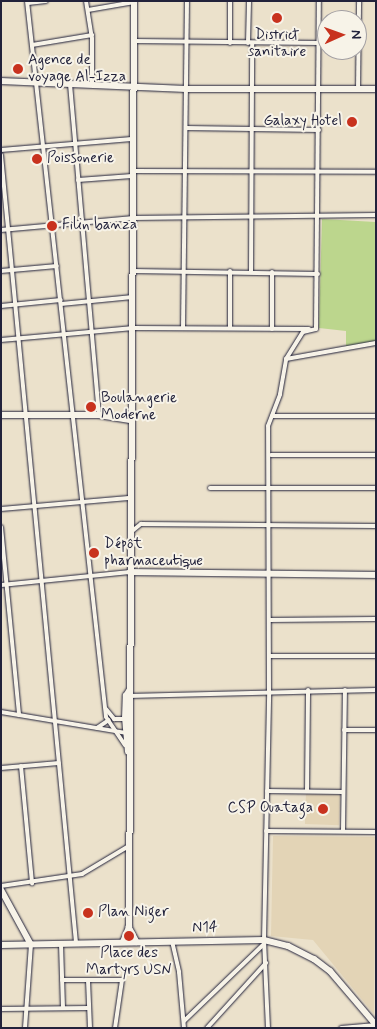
<!DOCTYPE html>
<meta charset="utf-8">
<style>
body{margin:0}
#map{position:relative;width:377px;height:1029px;overflow:hidden;background:#ebe1cb;font-family:Mynerve,sans-serif}
div>[style]{position:absolute}
.built>*{inset:0;background:#e3d4b6;transform-origin:0 0}
.green>*{inset:0;background:#bcd68d}
.roads{filter:drop-shadow(0 0 1px #22223b) drop-shadow(0 0 1px #22223b)}
.street>*{height:4px;margin:-2px;padding:0 2px;transform-origin:2px;border-radius:2px;background:#f7f3e8}
.secondary>*{height:5.5px;margin:-2.75px;padding:0 2.75px;transform-origin:2.75px;border-radius:2.75px;background:#f7f3e8}
.primary>*{height:6px;margin:-3px;padding:0 3px;transform-origin:3px;border-radius:3px;background:#f7f3e8}
.dots>*{width:14px;height:14px;translate:-50% -50%;box-sizing:border-box;border:2px solid #f7f3e8;border-radius:50%}
span{translate:-50% -50%;white-space:nowrap;text-align:center;line-height:1.15;-webkit-text-stroke:4px #f7f3e8;paint-order:stroke}
.poi-label{font-size:15px;color:#22223b}
.left{translate:0 -50%;text-align:left}
.right{translate:-100% -50%;text-align:right}
.street-label{font-size:15px;color:#22223b}
.frame{position:absolute;inset:0;border:2px solid #22223b;pointer-events:none}
.north{position:absolute;left:317px;top:10px;width:50px;height:50px;box-sizing:border-box;background:#f7f3e8;border:1px solid #a29fa3;border-radius:50%;rotate:88deg;font-size:14px;font-weight:700;line-height:20px;text-align:center;color:#22223b}
.north::after{content:'';display:block;margin:auto;width:18px;height:22px;background:#c8321e;clip-path:polygon(50% 0,100% 100%,50% 72%,0 100%)}
</style>
<div id="map">
<div class="built">
<div style="left:306px;top:793px;width:34px;height:31px;rotate:2deg"></div>
<div style="clip-path:polygon(273px 836px,376px 837px,374px 1014px,313px 940px,271px 936px)"></div>
</div>
<div class="green">
<div style="clip-path:polygon(322px 219px,376px 222px,376px 346px,346px 346px,346px 331px,319px 328px)"></div>
</div>
<div class="roads">
<div class="street">
<div style="left:27px;top:1px;width:720px;rotate:83.7deg"></div>
<div style="left:106px;top:717px;width:34px;rotate:56deg"></div>
<div style="left:86px;top:1px;width:37px;rotate:81deg"></div>
<div style="left:92px;top:38px;width:47px;rotate:90deg"></div>
<div style="left:28px;top:3px;width:18px;rotate:-6deg"></div>
<div style="left:88px;top:10px;width:47px;rotate:-9.9deg"></div>
<div style="left:319px;top:33px;width:8px"></div>
<div style="left:134px;top:41px;width:185px;rotate:0.6deg"></div>
<div style="left:230px;top:43px;width:42px;rotate:-90deg"></div>
<div style="left:248px;top:43px;width:42px;rotate:-88.6deg"></div>
<div style="left:32px;top:45px;width:61px;rotate:-9.5deg"></div>
<div style="left:70px;top:84px;width:332px;rotate:85deg"></div>
<div style="left:358px;top:89px;width:88px;rotate:-89.3deg"></div>
<div style="left:186px;top:128px;width:133px;rotate:0.9deg"></div>
<div style="left:1px;top:150px;width:131px;rotate:-4.8deg"></div>
<div style="left:1px;top:155px;width:792px;rotate:84.56deg"></div>
<div style="left:133px;top:171px;width:243px;rotate:0.2deg"></div>
<div style="left:78px;top:180px;width:54px;rotate:-4.2deg"></div>
<div style="left:1px;top:230px;width:133px;rotate:-5.2deg"></div>
<div style="left:133px;top:218px;width:243px;rotate:-0.7deg"></div>
<div style="left:1px;top:271px;width:56px;rotate:-5.1deg"></div>
<div style="left:133px;top:271px;width:185px;rotate:0.9deg"></div>
<div style="left:251px;top:271px;width:228px;rotate:-89.7deg"></div>
<div style="left:61px;top:304px;width:72px;rotate:-5.6deg"></div>
<div style="left:1px;top:306px;width:60px;rotate:-5.7deg"></div>
<div style="left:183px;top:328px;width:327px;rotate:-89.3deg"></div>
<div style="left:230px;top:328px;width:57px;rotate:-90deg"></div>
<div style="left:272px;top:329px;width:57px;rotate:-90deg"></div>
<div style="left:316px;top:329px;width:328px;rotate:-89.5deg"></div>
<div style="left:1px;top:340px;width:133px;rotate:-5.2deg"></div>
<div style="left:133px;top:328px;width:176px;rotate:0.3deg"></div>
<div style="left:286px;top:359px;width:91px;rotate:-10.1deg"></div>
<div style="left:272px;top:416px;width:104px"></div>
<div style="left:271px;top:455px;width:105px"></div>
<div style="left:210px;top:488px;width:166px"></div>
<div style="left:1px;top:509px;width:128px;rotate:-4.9deg"></div>
<div style="left:1px;top:527px;width:189px;rotate:84.5deg"></div>
<div style="left:131px;top:532px;width:13px;rotate:-39deg"></div>
<div style="left:141px;top:524px;width:235px;rotate:0.5deg"></div>
<div style="left:1px;top:585px;width:130px;rotate:-5.8deg"></div>
<div style="left:269px;top:620px;width:107px;rotate:-0.5deg"></div>
<div style="left:269px;top:656px;width:107px"></div>
<div style="left:128px;top:696px;width:248px;rotate:-1.4deg"></div>
<div style="left:106px;top:709px;width:13px;rotate:51deg"></div>
<div style="left:114px;top:719px;width:13px"></div>
<div style="left:1px;top:712px;width:128px;rotate:9.5deg"></div>
<div style="left:97px;top:728px;width:14px;rotate:-34deg"></div>
<div style="left:344px;top:730px;width:32px"></div>
<div style="left:21px;top:766px;width:118px;rotate:84.6deg"></div>
<div style="left:1px;top:768px;width:58px;rotate:-4.9deg"></div>
<div style="left:267px;top:791px;width:76px;rotate:0.8deg"></div>
<div style="left:307px;top:791px;width:101px;rotate:-89.4deg"></div>
<div style="left:343px;top:830px;width:140px;rotate:-89.2deg"></div>
<div style="left:266px;top:831px;width:110px;rotate:0.5deg"></div>
<div style="left:1px;top:886px;width:82px;rotate:-8.4deg"></div>
<div style="left:82px;top:874px;width:55px;rotate:-30.8deg"></div>
<div style="left:172px;top:941px;width:32px;rotate:77deg"></div>
<div style="left:179px;top:972px;width:56px;rotate:84.9deg"></div>
<div style="left:61px;top:944px;width:64px;rotate:88.2deg"></div>
<div style="left:62px;top:980px;width:60px"></div>
<div style="left:122px;top:980px;width:49px;rotate:98.3deg"></div>
<div style="left:88px;top:980px;width:48px;rotate:87.6deg"></div>
<div style="left:1px;top:1009px;width:88px;rotate:-0.7deg"></div>
<div style="left:184px;top:1021px;width:111px;rotate:-43.9deg"></div>
<div style="left:25px;top:1028px;width:84px;rotate:-85.9deg"></div>
<div style="left:207px;top:1028px;width:88px;rotate:-47.8deg"></div>
<div style="left:268px;top:1028px;width:88px;rotate:-92.6deg"></div>
<div style="left:264px;top:940px;width:248px;rotate:-88.8deg"></div>
<div style="left:269px;top:692px;width:266px;rotate:-90.2deg"></div>
<div style="left:268px;top:426px;width:34px;rotate:-69deg"></div>
<div style="left:280px;top:394px;width:36px;rotate:-80deg"></div>
<div style="left:286px;top:359px;width:32px;rotate:-58deg"></div>
<div style="left:303px;top:332px;width:13px;rotate:-13deg"></div>
<div style="left:341px;top:1028px;width:35px;rotate:-5deg"></div>
</div>
<div class="secondary">
<div style="left:1px;top:81px;width:185px;rotate:2.5deg"></div>
<div style="left:186px;top:89px;width:190px"></div>
<div style="left:1px;top:415px;width:98px"></div>
<div style="left:99px;top:415px;width:31px;rotate:9deg"></div>
<div style="left:130px;top:572px;width:246px;rotate:0.7deg"></div>
<div style="left:128px;top:752px;width:33px;rotate:-95deg"></div>
<div style="left:125px;top:719px;width:23px;rotate:-88deg"></div>
<div style="left:126px;top:696px;width:6px;rotate:-59deg"></div>
<div style="left:1px;top:889px;width:63px;rotate:61.4deg"></div>
<div style="left:129px;top:927px;width:17px;rotate:62deg"></div>
<div style="left:123px;top:942px;width:16px;rotate:-68deg"></div>
<div style="left:129px;top:927px;width:926px;rotate:-89.69deg"></div>
</div>
<div class="primary">
<div style="left:1px;top:945px;width:263px;rotate:-1.1deg"></div>
<div style="left:264px;top:940px;width:25px;rotate:14deg"></div>
<div style="left:288px;top:946px;width:29px;rotate:27deg"></div>
<div style="left:314px;top:959px;width:20px;rotate:37deg"></div>
<div style="left:330px;top:971px;width:71px;rotate:49.6deg"></div>
</div>
</div>
<div class="dots">
<div style="left:277px;top:18px;background:#c8321e"></div>
<div style="left:18px;top:69px;background:#c8321e"></div>
<div style="left:352px;top:122px;background:#c8321e"></div>
<div style="left:37px;top:159px;background:#c8321e"></div>
<div style="left:52px;top:226px;background:#c8321e"></div>
<div style="left:91px;top:407px;background:#c8321e"></div>
<div style="left:94px;top:553px;background:#c8321e"></div>
<div style="left:323px;top:809px;background:#c8321e"></div>
<div style="left:88px;top:913px;background:#c8321e"></div>
<div style="left:129px;top:936px;background:#c8321e"></div>
</div>
<div class="poi-label">
<span style="left:277px;top:44px">District<br>sanitaire</span>
<span class="left" style="left:28px;top:69px">Agence de<br>voyage Al-Izza</span>
<span class="right" style="left:342px;top:122px">Galaxy Hotel</span>
<span class="left" style="left:47px;top:159px">Poissonerie</span>
<span class="left" style="left:62px;top:226px">Filin banza</span>
<span class="left" style="left:101px;top:407px">Boulangerie<br>Moderne</span>
<span class="left" style="left:104px;top:553px">Dépôt<br>pharmaceutique</span>
<span class="right" style="left:313px;top:809px">CSP Ouataga</span>
<span class="left" style="left:98px;top:913px">Plan Niger</span>
<span style="left:129px;top:962px">Place des<br>Martyrs USN</span>
</div>
<div class="street-label">
<span style="left:205px;top:928px;rotate:-1deg">N14</span>
</div>
<div class="frame"></div>
<div class="north">N</div>
</div>
